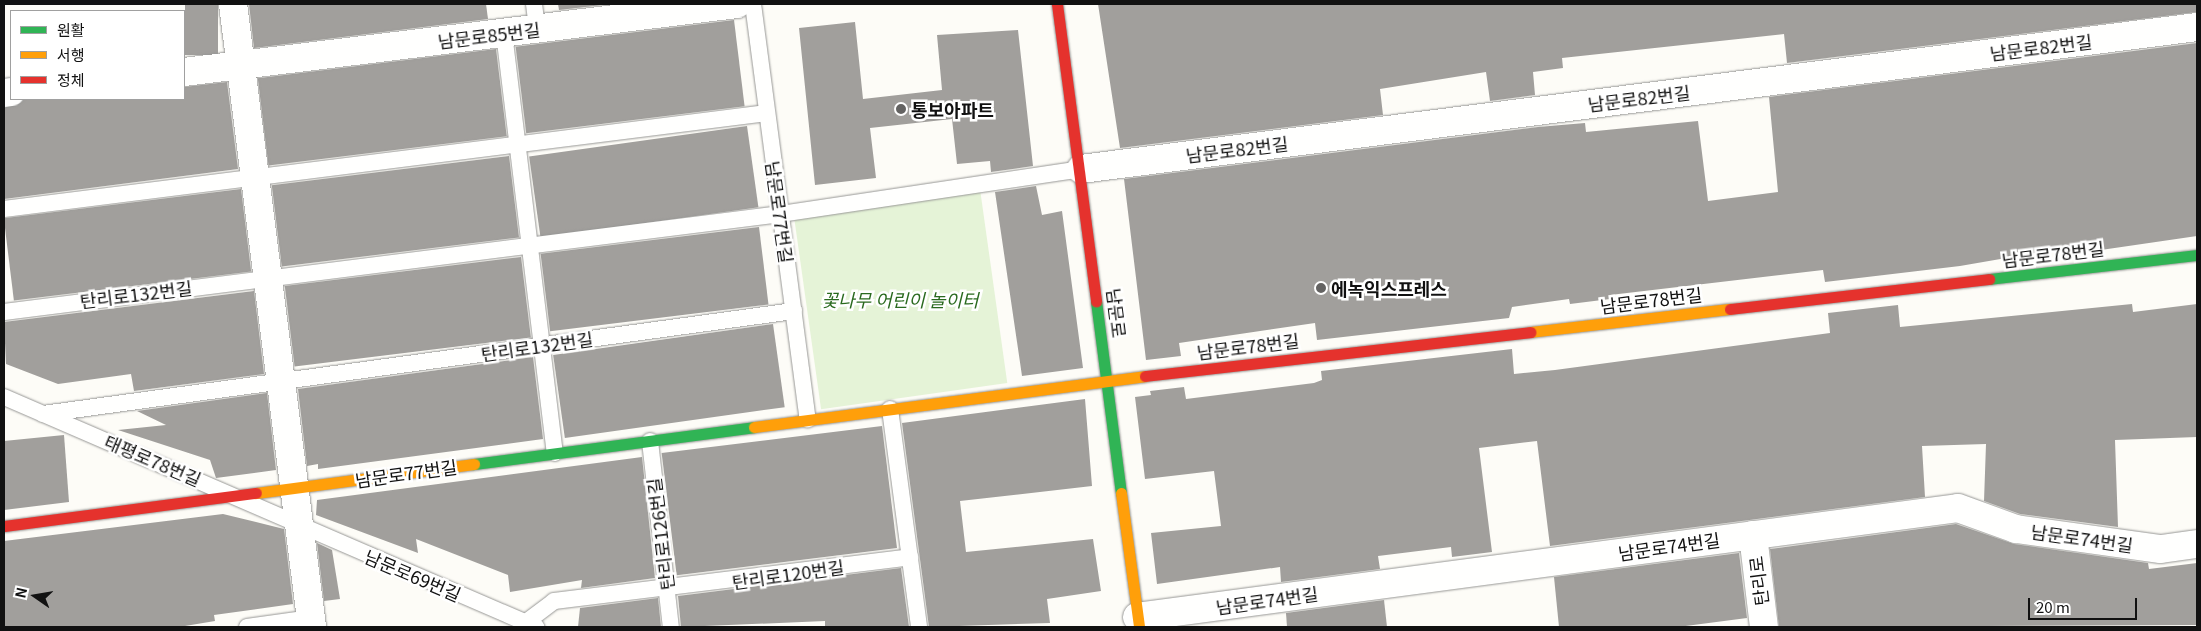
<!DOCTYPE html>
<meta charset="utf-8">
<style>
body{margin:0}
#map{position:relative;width:2201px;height:631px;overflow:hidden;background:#fdfcf7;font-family:Georgia,"Noto Sans KR",serif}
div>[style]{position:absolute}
.green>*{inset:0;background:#e5f3d7;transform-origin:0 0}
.building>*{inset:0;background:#a19f9c;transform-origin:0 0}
.roads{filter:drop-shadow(0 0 1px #979795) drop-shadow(0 0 1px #979795)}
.lane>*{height:16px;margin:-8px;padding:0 8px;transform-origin:8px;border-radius:8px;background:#fffffe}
.street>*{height:28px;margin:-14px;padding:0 14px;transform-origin:14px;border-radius:14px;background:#fffffe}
.fast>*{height:11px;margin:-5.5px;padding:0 5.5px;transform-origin:5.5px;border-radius:5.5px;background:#30b455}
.slow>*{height:11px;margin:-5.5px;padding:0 5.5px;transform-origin:5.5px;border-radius:5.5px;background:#ff9f0a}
.jam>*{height:11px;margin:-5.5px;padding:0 5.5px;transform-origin:5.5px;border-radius:5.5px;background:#e5322d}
.dots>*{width:14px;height:14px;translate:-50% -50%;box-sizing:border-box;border:2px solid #fff;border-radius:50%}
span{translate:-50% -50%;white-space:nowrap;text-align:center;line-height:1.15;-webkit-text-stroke:5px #fff;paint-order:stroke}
.street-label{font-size:18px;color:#111}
.poi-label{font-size:18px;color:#111;font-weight:700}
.left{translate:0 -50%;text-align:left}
.park-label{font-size:18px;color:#2a6a1f;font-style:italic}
.frame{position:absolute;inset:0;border:5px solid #111;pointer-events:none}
.legend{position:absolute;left:10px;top:10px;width:175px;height:90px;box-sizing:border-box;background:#fff;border:1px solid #a0a0a0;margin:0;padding:6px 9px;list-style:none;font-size:15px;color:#111}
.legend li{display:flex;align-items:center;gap:10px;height:25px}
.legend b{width:25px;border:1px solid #a0a0a0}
.north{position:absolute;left:10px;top:571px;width:50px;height:50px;-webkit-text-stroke:4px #fff;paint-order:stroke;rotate:283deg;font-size:14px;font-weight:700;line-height:20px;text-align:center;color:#111}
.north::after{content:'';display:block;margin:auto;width:18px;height:22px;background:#111;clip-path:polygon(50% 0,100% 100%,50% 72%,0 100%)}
.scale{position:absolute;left:2028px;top:598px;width:109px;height:22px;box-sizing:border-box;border:2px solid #111;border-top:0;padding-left:6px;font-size:15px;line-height:18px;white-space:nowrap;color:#111;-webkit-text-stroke:4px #fff;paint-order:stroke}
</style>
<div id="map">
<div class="green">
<div style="left:980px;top:189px;width:196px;height:188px;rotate:82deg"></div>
</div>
<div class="building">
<div style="left:185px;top:4px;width:33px;height:51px"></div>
<div style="clip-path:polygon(249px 4px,486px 4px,488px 19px,254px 48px)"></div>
<div style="clip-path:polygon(558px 4px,611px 4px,559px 10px)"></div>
<div style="clip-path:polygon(1098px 4px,2197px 4px,2197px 12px,1787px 63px,1784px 34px,1562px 58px,1563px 68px,1533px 72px,1535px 95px,1490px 101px,1486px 72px,1380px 89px,1383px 115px,1120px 148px)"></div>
<div style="left:734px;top:20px;width:87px;height:220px;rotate:83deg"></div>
<div style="clip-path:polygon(855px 22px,863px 99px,942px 90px,937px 35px,1018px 30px,1033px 166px,991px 172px,990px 161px,957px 164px,952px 119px,870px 128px,876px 178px,815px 185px,799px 28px)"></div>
<div style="clip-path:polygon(2197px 43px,2197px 236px,2094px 251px,2093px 243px,1960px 266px,1825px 282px,1823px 270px,1610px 295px,1610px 299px,1570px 304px,1569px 299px,1512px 307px,1509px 318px,1317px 340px,1315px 323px,1179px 343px,1181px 356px,1146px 360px,1124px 179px,1538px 127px,1585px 123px,1586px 132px,1698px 121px,1708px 201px,1778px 192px,1769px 97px)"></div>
<div style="left:496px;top:49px;width:88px;height:240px;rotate:83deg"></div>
<div style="clip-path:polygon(227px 82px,238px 169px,4px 199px,4px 108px,25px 99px,184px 99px,184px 87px)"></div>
<div style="left:747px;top:126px;width:82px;height:220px;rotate:82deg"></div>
<div style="left:509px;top:156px;width:82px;height:239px;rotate:83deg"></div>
<div style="clip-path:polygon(1036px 186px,1042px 215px,1062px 211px,1083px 368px,1022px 376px,995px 192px)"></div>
<div style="left:241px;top:189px;width:83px;height:239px;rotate:83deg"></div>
<div style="left:759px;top:227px;width:78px;height:220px;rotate:83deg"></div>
<div style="left:521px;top:257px;width:81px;height:238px;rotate:83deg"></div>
<div style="clip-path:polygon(254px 291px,264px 374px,134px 391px,131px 374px,58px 384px,6px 364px,4px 322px)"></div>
<div style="clip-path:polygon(2132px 304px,2133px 312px,2197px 304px,2197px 437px,2115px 440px,2118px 527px,2020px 514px,1984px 501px,1986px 444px,1922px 446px,1925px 497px,1550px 546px,1537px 441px,1479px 448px,1492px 552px,1452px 557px,1451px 547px,1378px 556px,1380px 569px,1281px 582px,1280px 567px,1157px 584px,1151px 533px,1221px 526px,1214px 471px,1145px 479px,1135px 397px,1151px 395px,1150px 391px,1184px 387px,1186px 399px,1314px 383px,1322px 380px,1321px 371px,1512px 349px,1514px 374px,1555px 370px,1830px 333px,1828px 313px,1898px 305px,1900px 327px)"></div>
<div style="left:773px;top:324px;width:84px;height:222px;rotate:82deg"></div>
<div style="clip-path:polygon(533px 357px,543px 439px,318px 469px,318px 464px,307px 466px,298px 389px)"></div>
<div style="clip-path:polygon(267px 393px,276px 470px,216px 478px,210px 460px,118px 430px,166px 425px,137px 411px)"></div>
<div style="clip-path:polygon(1085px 399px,1092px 486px,960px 501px,966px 552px,1093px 539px,1101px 591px,1047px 599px,1050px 623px,929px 627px,902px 423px)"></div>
<div style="left:882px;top:426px;width:123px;height:222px;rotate:83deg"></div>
<div style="clip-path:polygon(64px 435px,69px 502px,4px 510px,4px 441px)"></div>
<div style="clip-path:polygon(642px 457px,655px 578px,581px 588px,582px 580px,510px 592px,508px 575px,416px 539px,418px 553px,316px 515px,317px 500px)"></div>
<div style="clip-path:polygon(223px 514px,284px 529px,293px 604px,214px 615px,215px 621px,179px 627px,4px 627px,4px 541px)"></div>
<div style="clip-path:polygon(1956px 524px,2014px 544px,2148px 563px,2149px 569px,2197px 563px,2197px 625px,1779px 627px,1770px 549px)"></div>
<div style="clip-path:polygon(317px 543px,332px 550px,340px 599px,324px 601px)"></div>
<div style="clip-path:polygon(1739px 553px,1747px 618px,1678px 627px,1559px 627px,1554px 577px)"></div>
<div style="clip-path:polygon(901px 568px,909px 627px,825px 627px,825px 621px,681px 627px,678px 596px)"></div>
<div style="clip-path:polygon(658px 598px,661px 627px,578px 627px,580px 608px)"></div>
<div style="clip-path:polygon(1384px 600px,1387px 627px,1287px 627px,1286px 613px)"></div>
</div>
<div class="roads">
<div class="lane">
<div style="left:534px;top:4px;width:25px;rotate:83deg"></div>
<div style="left:753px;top:4px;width:419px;rotate:82.5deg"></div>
<div style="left:504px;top:33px;width:423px;rotate:83.1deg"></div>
<div style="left:4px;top:209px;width:769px;rotate:-7.17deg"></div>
<div style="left:4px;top:312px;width:783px;rotate:-7.19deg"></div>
<div style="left:781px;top:214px;width:303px;rotate:-8.5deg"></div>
<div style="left:4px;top:397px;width:580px;rotate:23.38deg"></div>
<div style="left:890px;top:409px;width:220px;rotate:82.4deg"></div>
<div style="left:43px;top:414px;width:758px;rotate:-7.81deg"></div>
<div style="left:650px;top:441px;width:187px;rotate:83.6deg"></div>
<div style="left:525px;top:623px;width:36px;rotate:-37deg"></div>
<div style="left:554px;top:601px;width:359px;rotate:-7deg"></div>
<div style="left:247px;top:627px;width:65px;rotate:-8deg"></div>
</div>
<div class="street">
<div style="left:233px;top:4px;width:628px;rotate:82.77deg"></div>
<div style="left:184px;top:72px;width:557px;rotate:-7.01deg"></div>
<div style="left:4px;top:93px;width:7px;rotate:-8deg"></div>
<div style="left:1081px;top:169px;width:1125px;rotate:-7.25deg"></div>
<div style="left:1753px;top:535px;width:93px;rotate:83.2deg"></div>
<div style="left:1137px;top:617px;width:828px;rotate:-7.56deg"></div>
<div style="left:1958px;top:508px;width:62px;rotate:19.9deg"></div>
<div style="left:2016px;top:529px;width:146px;rotate:7.9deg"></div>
<div style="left:2161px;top:549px;width:36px;rotate:-8deg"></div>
</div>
<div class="fast">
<div style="left:1989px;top:279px;width:209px;rotate:-6.6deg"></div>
<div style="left:1096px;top:301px;width:194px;rotate:82.6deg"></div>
<div style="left:474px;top:464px;width:282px;rotate:-7.5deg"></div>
</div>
<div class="slow">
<div style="left:1530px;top:332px;width:201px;rotate:-6.6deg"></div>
<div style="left:754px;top:427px;width:394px;rotate:-7.4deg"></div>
<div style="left:256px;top:493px;width:220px;rotate:-7.6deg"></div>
<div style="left:1121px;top:493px;width:135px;rotate:82.3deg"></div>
</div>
<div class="jam">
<div style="left:1057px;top:4px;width:300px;rotate:82.5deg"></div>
<div style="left:1730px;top:309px;width:261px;rotate:-6.6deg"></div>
<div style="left:1145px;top:376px;width:388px;rotate:-6.5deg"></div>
<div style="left:4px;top:526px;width:254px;rotate:-7.5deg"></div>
</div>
</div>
<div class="dots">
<div style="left:901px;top:109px;background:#646362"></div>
<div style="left:1321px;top:288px;background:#646362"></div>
</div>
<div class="street-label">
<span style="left:489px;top:35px;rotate:-7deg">남문로85번길</span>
<span style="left:2041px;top:47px;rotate:-7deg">남문로82번길</span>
<span style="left:1639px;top:98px;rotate:-7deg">남문로82번길</span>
<span style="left:1237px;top:149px;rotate:-7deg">남문로82번길</span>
<span style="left:780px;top:212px;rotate:82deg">남문로77번길</span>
<span style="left:2053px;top:254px;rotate:-7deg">남문로78번길</span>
<span style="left:136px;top:294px;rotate:-7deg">탄리로132번길</span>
<span style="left:1651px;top:300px;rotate:-7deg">남문로78번길</span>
<span style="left:1117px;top:313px;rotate:83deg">남문로</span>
<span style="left:537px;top:346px;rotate:-8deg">탄리로132번길</span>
<span style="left:1248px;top:346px;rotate:-7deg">남문로78번길</span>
<span style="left:153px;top:460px;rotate:23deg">태평로78번길</span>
<span style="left:406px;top:473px;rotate:-8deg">남문로77번길</span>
<span style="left:660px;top:534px;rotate:-97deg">탄리로126번길</span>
<span style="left:2082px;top:538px;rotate:8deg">남문로74번길</span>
<span style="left:1669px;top:546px;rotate:-8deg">남문로74번길</span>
<span style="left:788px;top:574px;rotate:-8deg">탄리로120번길</span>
<span style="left:413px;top:575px;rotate:23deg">남문로69번길</span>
<span style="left:1758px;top:581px;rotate:-97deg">탄리로</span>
<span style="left:1267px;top:600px;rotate:-8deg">남문로74번길</span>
</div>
<div class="poi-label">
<span class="left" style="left:911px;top:109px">통보아파트</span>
<span class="left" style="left:1331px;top:288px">에녹익스프레스</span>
</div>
<div class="park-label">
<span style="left:900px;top:299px">꽃나무 어린이 놀이터</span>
</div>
<div class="frame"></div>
<ul class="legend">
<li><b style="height:6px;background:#30b455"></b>원활</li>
<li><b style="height:6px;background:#ff9f0a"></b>서행</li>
<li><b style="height:6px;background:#e5322d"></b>정체</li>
</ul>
<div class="north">N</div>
<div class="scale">20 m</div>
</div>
